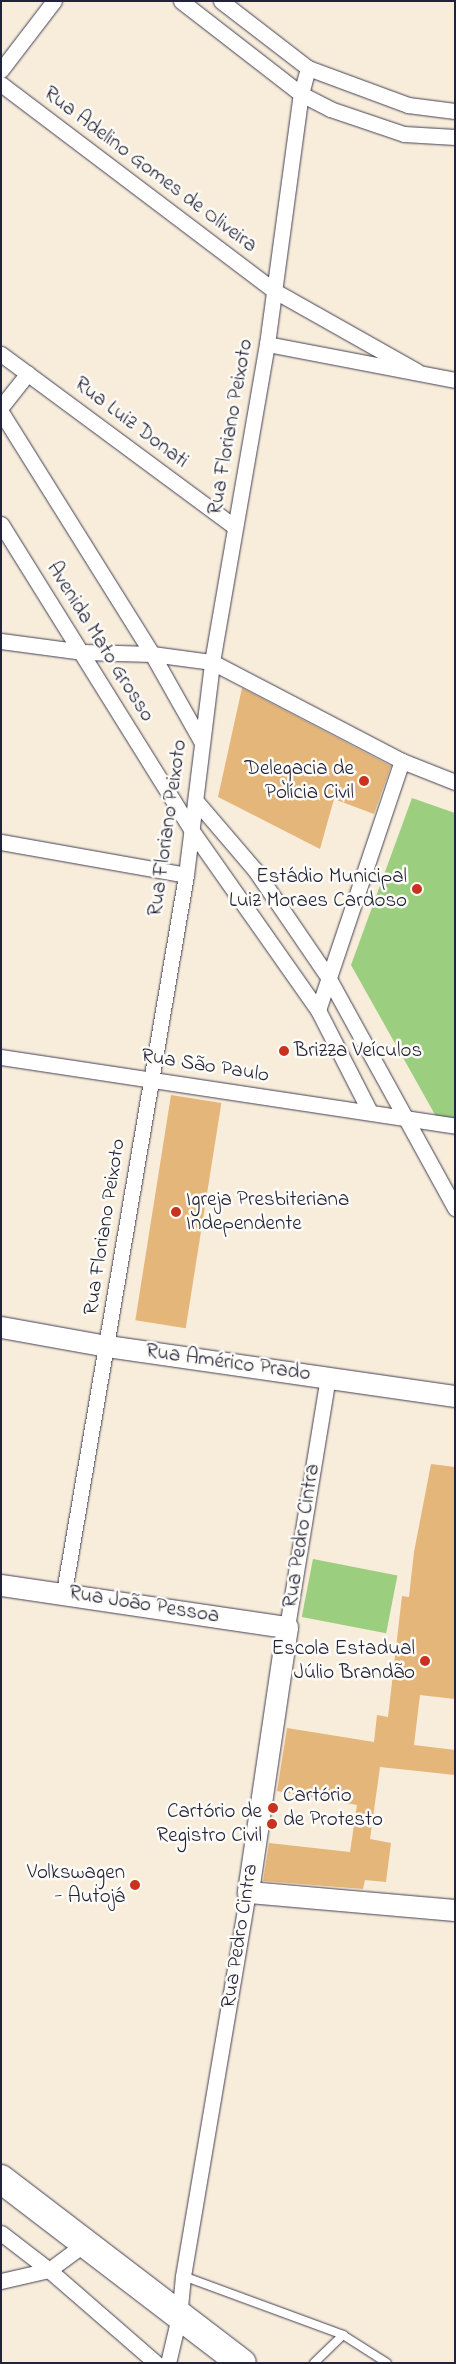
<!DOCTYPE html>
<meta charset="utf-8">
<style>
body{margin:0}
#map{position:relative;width:456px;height:2364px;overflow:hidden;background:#f8ecdb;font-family:"Indie Flower",sans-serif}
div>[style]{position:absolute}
.green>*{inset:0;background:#9bcf7f;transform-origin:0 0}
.building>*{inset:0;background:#e5b67a;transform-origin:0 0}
.roads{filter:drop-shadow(0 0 1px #424053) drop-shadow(0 0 1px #424053)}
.lane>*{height:8px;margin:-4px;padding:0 4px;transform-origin:4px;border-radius:4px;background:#fff}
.street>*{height:15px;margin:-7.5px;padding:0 7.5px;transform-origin:7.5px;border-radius:7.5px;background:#fff}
.secondary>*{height:21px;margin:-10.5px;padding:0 10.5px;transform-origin:10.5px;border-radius:10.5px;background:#fff}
.highway>*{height:28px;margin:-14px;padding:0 14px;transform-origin:14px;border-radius:14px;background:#fff}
.dots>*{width:14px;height:14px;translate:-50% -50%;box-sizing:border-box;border:2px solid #fdfcf7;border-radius:50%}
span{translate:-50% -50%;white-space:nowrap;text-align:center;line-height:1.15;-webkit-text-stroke:5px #fdfcf7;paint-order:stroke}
.street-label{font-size:21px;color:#22223b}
.poi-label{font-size:21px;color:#22223b}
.right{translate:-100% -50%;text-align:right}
.left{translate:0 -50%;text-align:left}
.frame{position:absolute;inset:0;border:2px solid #22223b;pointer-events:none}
</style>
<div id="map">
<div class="green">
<div style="clip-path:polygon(412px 798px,455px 813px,455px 1123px,438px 1120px,351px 965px)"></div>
<div style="left:313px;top:1559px;width:86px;height:59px;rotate:11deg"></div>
</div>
<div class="building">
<div style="clip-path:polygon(242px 688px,391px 766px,374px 814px,334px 799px,320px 849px,218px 797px)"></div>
<div style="left:171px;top:1095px;width:51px;height:228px;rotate:9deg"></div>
<div style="clip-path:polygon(431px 1464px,455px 1467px,455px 1699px,420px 1695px,414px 1745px,455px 1750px,455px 1775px,380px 1767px,370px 1839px,391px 1843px,386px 1882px,365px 1880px,363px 1889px,263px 1881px,269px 1843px,350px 1852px,357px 1805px,277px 1791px,287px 1728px,374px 1742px,377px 1715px,388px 1717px,402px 1596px,409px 1597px,414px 1552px)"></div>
</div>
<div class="roads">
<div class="lane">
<div style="left:183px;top:2276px;width:171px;rotate:20.2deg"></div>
<div style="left:343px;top:2335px;width:52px;rotate:32.5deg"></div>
<div style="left:314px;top:2363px;width:40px;rotate:-44deg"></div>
</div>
<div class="street">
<div style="left:181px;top:1px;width:152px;rotate:37.8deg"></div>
<div style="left:301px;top:94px;width:33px;rotate:27deg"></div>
<div style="left:330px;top:109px;width:78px;rotate:18.7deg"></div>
<div style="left:404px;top:134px;width:51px;rotate:3.4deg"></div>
<div style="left:221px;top:1px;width:110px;rotate:37.6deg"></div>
<div style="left:308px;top:68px;width:107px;rotate:20.3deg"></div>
<div style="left:408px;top:105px;width:47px;rotate:7.3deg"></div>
<div style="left:1px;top:70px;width:87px;rotate:-52.5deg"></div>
<div style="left:1px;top:84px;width:341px;rotate:37.1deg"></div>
<div style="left:273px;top:290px;width:165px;rotate:29.4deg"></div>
<div style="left:267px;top:344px;width:191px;rotate:10.8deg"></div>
<div style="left:1px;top:354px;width:291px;rotate:36.5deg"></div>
<div style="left:1px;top:407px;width:43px;rotate:-51.5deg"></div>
<div style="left:1px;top:412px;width:285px;rotate:58deg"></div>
<div style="left:152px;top:654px;width:100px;rotate:60.6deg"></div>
<div style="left:1px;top:524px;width:362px;rotate:58.1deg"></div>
<div style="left:192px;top:831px;width:219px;rotate:54.9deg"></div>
<div style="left:318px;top:1010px;width:114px;rotate:63deg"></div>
<div style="left:1px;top:641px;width:83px;rotate:7.6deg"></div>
<div style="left:83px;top:652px;width:69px;rotate:1.7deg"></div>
<div style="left:152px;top:654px;width:61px;rotate:7.6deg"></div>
<div style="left:212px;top:662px;width:214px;rotate:27.5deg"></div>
<div style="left:402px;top:761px;width:57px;rotate:21.6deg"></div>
<div style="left:196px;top:801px;width:91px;rotate:49.5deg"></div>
<div style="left:255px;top:870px;width:130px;rotate:55.7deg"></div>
<div style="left:328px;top:977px;width:264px;rotate:61.2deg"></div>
<div style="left:1px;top:842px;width:188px;rotate:10.1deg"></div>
<div style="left:318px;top:1010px;width:263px;rotate:-71.4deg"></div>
<div style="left:1px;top:1057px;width:459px;rotate:8.6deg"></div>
<div style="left:64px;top:1592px;width:727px;rotate:-80.34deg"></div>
<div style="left:186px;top:875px;width:215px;rotate:-83deg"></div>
<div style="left:212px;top:662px;width:323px;rotate:-80.2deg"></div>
<div style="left:267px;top:344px;width:252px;rotate:-82.3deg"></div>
<div style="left:301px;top:94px;width:27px;rotate:-75deg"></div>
<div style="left:287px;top:1627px;width:253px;rotate:-80.7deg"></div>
<div style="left:1px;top:2233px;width:61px;rotate:37.6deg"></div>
<div style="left:49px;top:2270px;width:142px;rotate:41deg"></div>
<div style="left:1px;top:2281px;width:49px;rotate:-12.9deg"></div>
<div style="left:49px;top:2270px;width:47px;rotate:-36.4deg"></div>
<div style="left:168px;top:2363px;width:47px;rotate:-76.6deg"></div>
<div style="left:179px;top:2317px;width:41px;rotate:-84.4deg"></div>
<div style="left:183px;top:2276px;width:389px;rotate:-80.4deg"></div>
</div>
<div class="secondary">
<div style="left:1px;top:1327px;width:108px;rotate:10.2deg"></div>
<div style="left:107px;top:1346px;width:352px;rotate:8.2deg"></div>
<div style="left:1px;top:1585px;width:289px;rotate:8.4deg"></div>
<div style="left:287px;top:1627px;width:268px;rotate:98.4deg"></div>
<div style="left:248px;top:1892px;width:208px;rotate:5deg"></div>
</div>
<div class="highway">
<div style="left:1px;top:2179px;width:303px;rotate:37.4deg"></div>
</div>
</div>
<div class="dots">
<div style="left:364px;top:781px;background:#c8321e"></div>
<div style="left:417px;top:889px;background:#c8321e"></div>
<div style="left:284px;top:1051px;background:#c8321e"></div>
<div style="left:176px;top:1212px;background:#c8321e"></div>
<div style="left:425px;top:1661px;background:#c8321e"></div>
<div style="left:273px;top:1808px;background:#c8321e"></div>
<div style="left:272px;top:1824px;background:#c8321e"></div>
<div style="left:135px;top:1885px;background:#c8321e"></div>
</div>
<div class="street-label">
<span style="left:150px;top:170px;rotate:37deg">Rua Adelino Gomes de Oliveira</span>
<span style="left:131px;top:423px;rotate:37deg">Rua Luiz Donati</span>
<span style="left:231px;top:427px;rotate:-80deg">Rua Floriano Peixoto</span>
<span style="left:100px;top:642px;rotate:58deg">Avenida Mato Grosso</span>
<span style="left:168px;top:828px;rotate:-82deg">Rua Floriano Peixoto</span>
<span style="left:205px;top:1066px;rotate:9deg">Rua São Paulo</span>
<span style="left:105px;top:1227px;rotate:-81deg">Rua Floriano Peixoto</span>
<span style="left:228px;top:1363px;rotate:8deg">Rua Américo Prado</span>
<span style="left:302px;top:1536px;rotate:-81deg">Rua Pedro Cintra</span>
<span style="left:144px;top:1605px;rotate:9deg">Rua João Pessoa</span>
<span style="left:240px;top:1936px;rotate:-81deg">Rua Pedro Cintra</span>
</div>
<div class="poi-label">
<span class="right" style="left:354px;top:781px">Delegacia de<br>Polícia Civil</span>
<span class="right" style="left:407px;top:889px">Estádio Municipal<br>Luiz Moraes Cardoso</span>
<span class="left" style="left:294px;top:1051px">Brizza Veículos</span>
<span class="left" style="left:186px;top:1212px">Igreja Presbiteriana<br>Independente</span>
<span class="right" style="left:415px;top:1661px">Escola Estadual<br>Júlio Brandão</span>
<span class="left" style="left:283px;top:1808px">Cartório<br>de Protesto</span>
<span class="right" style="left:262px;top:1824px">Cartório de<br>Registro Civil</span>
<span class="right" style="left:125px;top:1885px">Volkswagen<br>- Autojá</span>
</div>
<div class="frame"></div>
</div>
